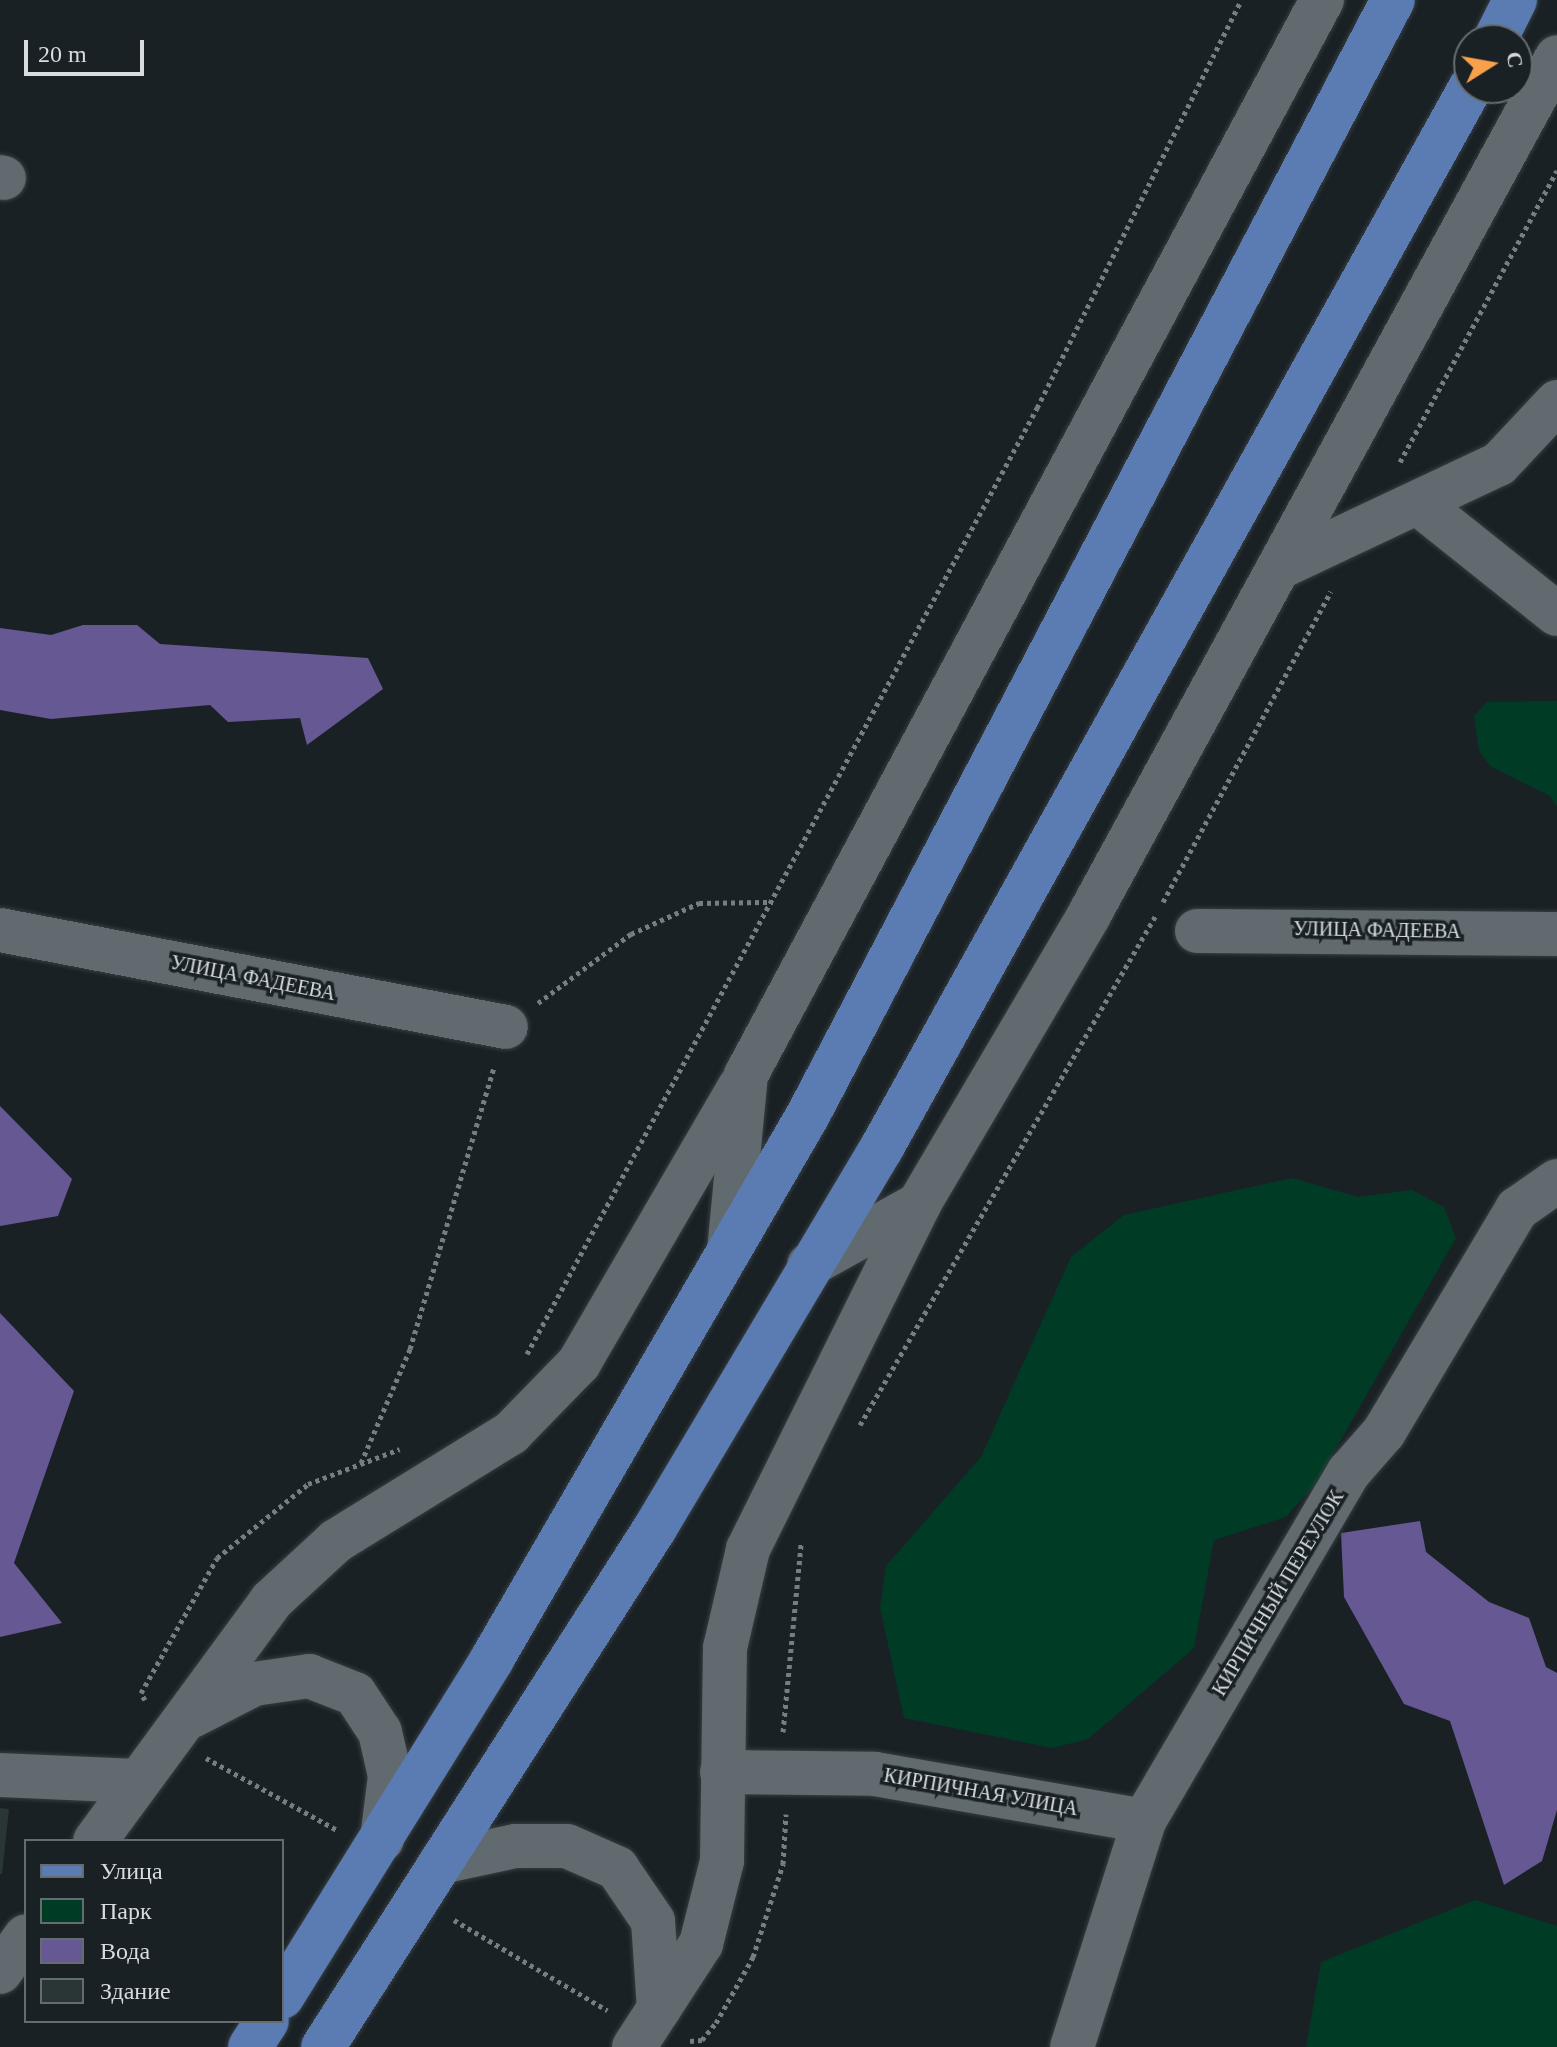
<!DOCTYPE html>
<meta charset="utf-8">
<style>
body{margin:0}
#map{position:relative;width:1557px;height:2047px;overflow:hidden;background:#192125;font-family:"Times New Roman",serif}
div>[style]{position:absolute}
.green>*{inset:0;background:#003c25}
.water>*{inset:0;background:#665893}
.building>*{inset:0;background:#2a3535}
.path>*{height:5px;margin-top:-2.5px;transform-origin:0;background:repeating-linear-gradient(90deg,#777e81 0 4px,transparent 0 8px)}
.roads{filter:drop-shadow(0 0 2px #373d40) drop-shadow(0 0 2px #373d40)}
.minor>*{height:44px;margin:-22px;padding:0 22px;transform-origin:22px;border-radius:22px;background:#616a6f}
.major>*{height:44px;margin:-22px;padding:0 22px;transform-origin:22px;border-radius:22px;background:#5a7cb2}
span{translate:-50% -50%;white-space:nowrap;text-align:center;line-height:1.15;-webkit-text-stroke:7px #192125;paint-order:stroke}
.street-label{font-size:20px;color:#d7dcdf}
.legend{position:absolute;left:24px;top:1839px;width:260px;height:184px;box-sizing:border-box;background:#192125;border:2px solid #656c6f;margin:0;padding:10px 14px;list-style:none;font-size:24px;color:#d7dcdf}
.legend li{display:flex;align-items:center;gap:16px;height:40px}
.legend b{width:40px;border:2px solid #656c6f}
.north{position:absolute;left:1453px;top:24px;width:80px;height:80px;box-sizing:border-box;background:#192125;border:2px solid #656c6f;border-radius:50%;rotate:79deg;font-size:22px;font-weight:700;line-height:32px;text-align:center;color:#d7dcdf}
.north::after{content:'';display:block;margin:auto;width:28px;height:36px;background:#f9a04c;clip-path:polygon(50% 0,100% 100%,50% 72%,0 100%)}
.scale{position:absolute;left:24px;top:40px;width:120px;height:36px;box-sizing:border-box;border:4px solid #d7dcdf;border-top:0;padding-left:10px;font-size:24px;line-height:28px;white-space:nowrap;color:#d7dcdf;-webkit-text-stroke:6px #192125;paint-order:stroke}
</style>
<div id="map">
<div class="green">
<div style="clip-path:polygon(1557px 701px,1557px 807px,1550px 796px,1490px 766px,1479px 751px,1474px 716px,1487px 702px)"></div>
<div style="clip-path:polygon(1292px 1178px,1358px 1197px,1412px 1190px,1444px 1207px,1456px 1238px,1315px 1485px,1286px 1517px,1214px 1540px,1194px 1648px,1088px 1739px,1052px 1748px,904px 1718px,880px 1607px,886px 1566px,981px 1457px,1071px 1257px,1124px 1215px)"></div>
<div style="clip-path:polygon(1475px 1900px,1557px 1926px,1557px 2047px,1306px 2047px,1321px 1962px)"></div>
</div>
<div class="water">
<div style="clip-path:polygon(83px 625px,137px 625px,160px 644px,368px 658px,383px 689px,307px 745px,300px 718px,228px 722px,210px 705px,51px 719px,0 710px,0 628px,51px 635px)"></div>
<div style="clip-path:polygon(0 1106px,72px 1179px,58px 1216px,0 1226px)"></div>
<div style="clip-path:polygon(0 1313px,74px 1391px,14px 1563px,62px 1623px,0 1637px)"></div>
<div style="clip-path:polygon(1420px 1521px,1426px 1552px,1489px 1602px,1529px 1618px,1546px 1667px,1557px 1673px,1557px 1810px,1542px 1861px,1504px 1885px,1450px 1721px,1404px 1704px,1344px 1597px,1341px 1533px)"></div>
</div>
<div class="building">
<div style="clip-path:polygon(0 1808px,9px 1809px,2px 1874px,0 1874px)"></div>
</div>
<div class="path">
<div style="left:1400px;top:462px;width:331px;rotate:-61.7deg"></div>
<div style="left:1163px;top:902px;width:353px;rotate:-61.6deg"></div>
<div style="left:538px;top:1003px;width:116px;rotate:-36.6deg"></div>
<div style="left:631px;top:934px;width:75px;rotate:-24.5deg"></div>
<div style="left:699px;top:903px;width:74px;rotate:-0.8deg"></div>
<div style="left:527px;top:1354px;width:1075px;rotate:-61.67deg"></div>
<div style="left:1037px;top:408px;width:456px;rotate:-63.4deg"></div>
<div style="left:860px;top:1425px;width:590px;rotate:-59.87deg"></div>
<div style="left:361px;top:1463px;width:124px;rotate:-66.7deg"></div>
<div style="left:410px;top:1349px;width:294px;rotate:-73.4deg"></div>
<div style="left:145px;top:1700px;width:8px;rotate:-120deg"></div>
<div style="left:141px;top:1693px;width:155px;rotate:-60.6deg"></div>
<div style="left:217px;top:1558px;width:117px;rotate:-39.1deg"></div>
<div style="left:308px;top:1484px;width:98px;rotate:-20.8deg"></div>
<div style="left:783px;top:1732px;width:189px;rotate:-84.5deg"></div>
<div style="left:206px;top:1758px;width:149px;rotate:28.8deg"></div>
<div style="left:454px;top:1920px;width:178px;rotate:30.5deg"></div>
<div style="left:690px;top:2041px;width:12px;rotate:-5deg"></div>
<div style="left:702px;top:2040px;width:22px;rotate:-51deg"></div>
<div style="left:716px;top:2023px;width:76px;rotate:-60.7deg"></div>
<div style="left:753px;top:1957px;width:98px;rotate:-72.1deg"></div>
<div style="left:783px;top:1864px;width:50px;rotate:-86.6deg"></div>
</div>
<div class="roads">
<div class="minor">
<div style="left:0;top:177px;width:4px;rotate:14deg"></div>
<div style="left:1419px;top:504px;width:176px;rotate:38.6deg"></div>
<div style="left:1280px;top:567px;width:242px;rotate:-25.2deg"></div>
<div style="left:1499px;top:464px;width:85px;rotate:-46.9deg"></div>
<div style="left:0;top:930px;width:515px;rotate:10.85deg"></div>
<div style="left:1197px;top:931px;width:360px;rotate:0.5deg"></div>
<div style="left:729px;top:1251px;width:177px;rotate:-84.5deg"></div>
<div style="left:746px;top:1075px;width:1220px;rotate:-61.82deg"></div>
<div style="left:809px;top:1265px;width:126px;rotate:-29deg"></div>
<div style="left:192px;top:1716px;width:70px;rotate:-27.3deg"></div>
<div style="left:254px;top:1684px;width:56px;rotate:-8.3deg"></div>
<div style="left:309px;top:1676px;width:49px;rotate:21.4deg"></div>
<div style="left:355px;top:1694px;width:45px;rotate:56.7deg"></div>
<div style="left:380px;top:1732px;width:45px;rotate:77.2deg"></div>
<div style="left:390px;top:1776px;width:64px;rotate:97.2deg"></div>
<div style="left:722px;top:1772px;width:153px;rotate:0.7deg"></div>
<div style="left:875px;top:1774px;width:273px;rotate:9.9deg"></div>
<div style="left:0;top:1775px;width:138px;rotate:2.5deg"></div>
<div style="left:95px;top:1841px;width:298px;rotate:-53.7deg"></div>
<div style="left:271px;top:1601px;width:88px;rotate:-42.7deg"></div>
<div style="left:336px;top:1541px;width:206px;rotate:-31.7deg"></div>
<div style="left:511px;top:1433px;width:98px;rotate:-45.8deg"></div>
<div style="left:579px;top:1363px;width:320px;rotate:-59.8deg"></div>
<div style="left:441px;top:1862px;width:76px;rotate:-12.2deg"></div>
<div style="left:515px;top:1846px;width:52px"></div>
<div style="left:567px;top:1846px;width:55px;rotate:23.7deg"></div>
<div style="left:617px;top:1868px;width:64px;rotate:55.8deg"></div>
<div style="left:653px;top:1921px;width:88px;rotate:86.1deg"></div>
<div style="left:0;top:1972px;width:44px;rotate:-54.2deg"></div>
<div style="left:634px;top:2047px;width:123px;rotate:-57deg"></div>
<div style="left:701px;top:1944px;width:86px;rotate:-75.8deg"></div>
<div style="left:722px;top:1861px;width:213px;rotate:-89.2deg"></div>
<div style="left:725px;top:1648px;width:102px;rotate:-76.9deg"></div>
<div style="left:748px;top:1549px;width:385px;rotate:-63.6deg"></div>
<div style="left:919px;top:1204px;width:335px;rotate:-59.5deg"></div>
<div style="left:1089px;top:915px;width:977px;rotate:-61.39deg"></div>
<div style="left:1072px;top:2047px;width:237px;rotate:-72.3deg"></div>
<div style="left:1144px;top:1821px;width:405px;rotate:-59.6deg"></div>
<div style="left:1349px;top:1472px;width:53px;rotate:-48.8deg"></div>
<div style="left:1384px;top:1432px;width:260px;rotate:-59.2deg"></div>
<div style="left:1517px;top:1209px;width:49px;rotate:-35deg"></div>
</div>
<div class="major">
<div style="left:1495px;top:40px;width:45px;rotate:-63.4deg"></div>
<div style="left:282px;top:1997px;width:398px;rotate:-58.1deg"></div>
<div style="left:492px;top:1659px;width:629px;rotate:-59.85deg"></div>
<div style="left:808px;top:1115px;width:1259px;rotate:-62.32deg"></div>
<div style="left:250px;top:2047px;width:31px;rotate:-57deg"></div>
<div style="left:323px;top:2047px;width:616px;rotate:-57.39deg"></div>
<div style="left:655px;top:1528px;width:441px;rotate:-59.2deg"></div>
<div style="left:881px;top:1149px;width:1214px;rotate:-60.96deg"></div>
</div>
</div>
<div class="street-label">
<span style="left:1377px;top:930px;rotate:1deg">УЛИЦА ФАДЕЕВА</span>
<span style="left:253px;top:978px;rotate:11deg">УЛИЦА ФАДЕЕВА</span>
<span style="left:1278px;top:1593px;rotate:-59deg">КИРПИЧНЫЙ ПЕРЕУЛОК</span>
<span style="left:981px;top:1792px;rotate:10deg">КИРПИЧНАЯ УЛИЦА</span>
</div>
<ul class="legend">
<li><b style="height:10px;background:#5a7cb2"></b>Улица</li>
<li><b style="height:22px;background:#003c25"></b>Парк</li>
<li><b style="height:22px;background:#665893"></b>Вода</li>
<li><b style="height:22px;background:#2a3535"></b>Здание</li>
</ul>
<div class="north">С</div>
<div class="scale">20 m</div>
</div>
